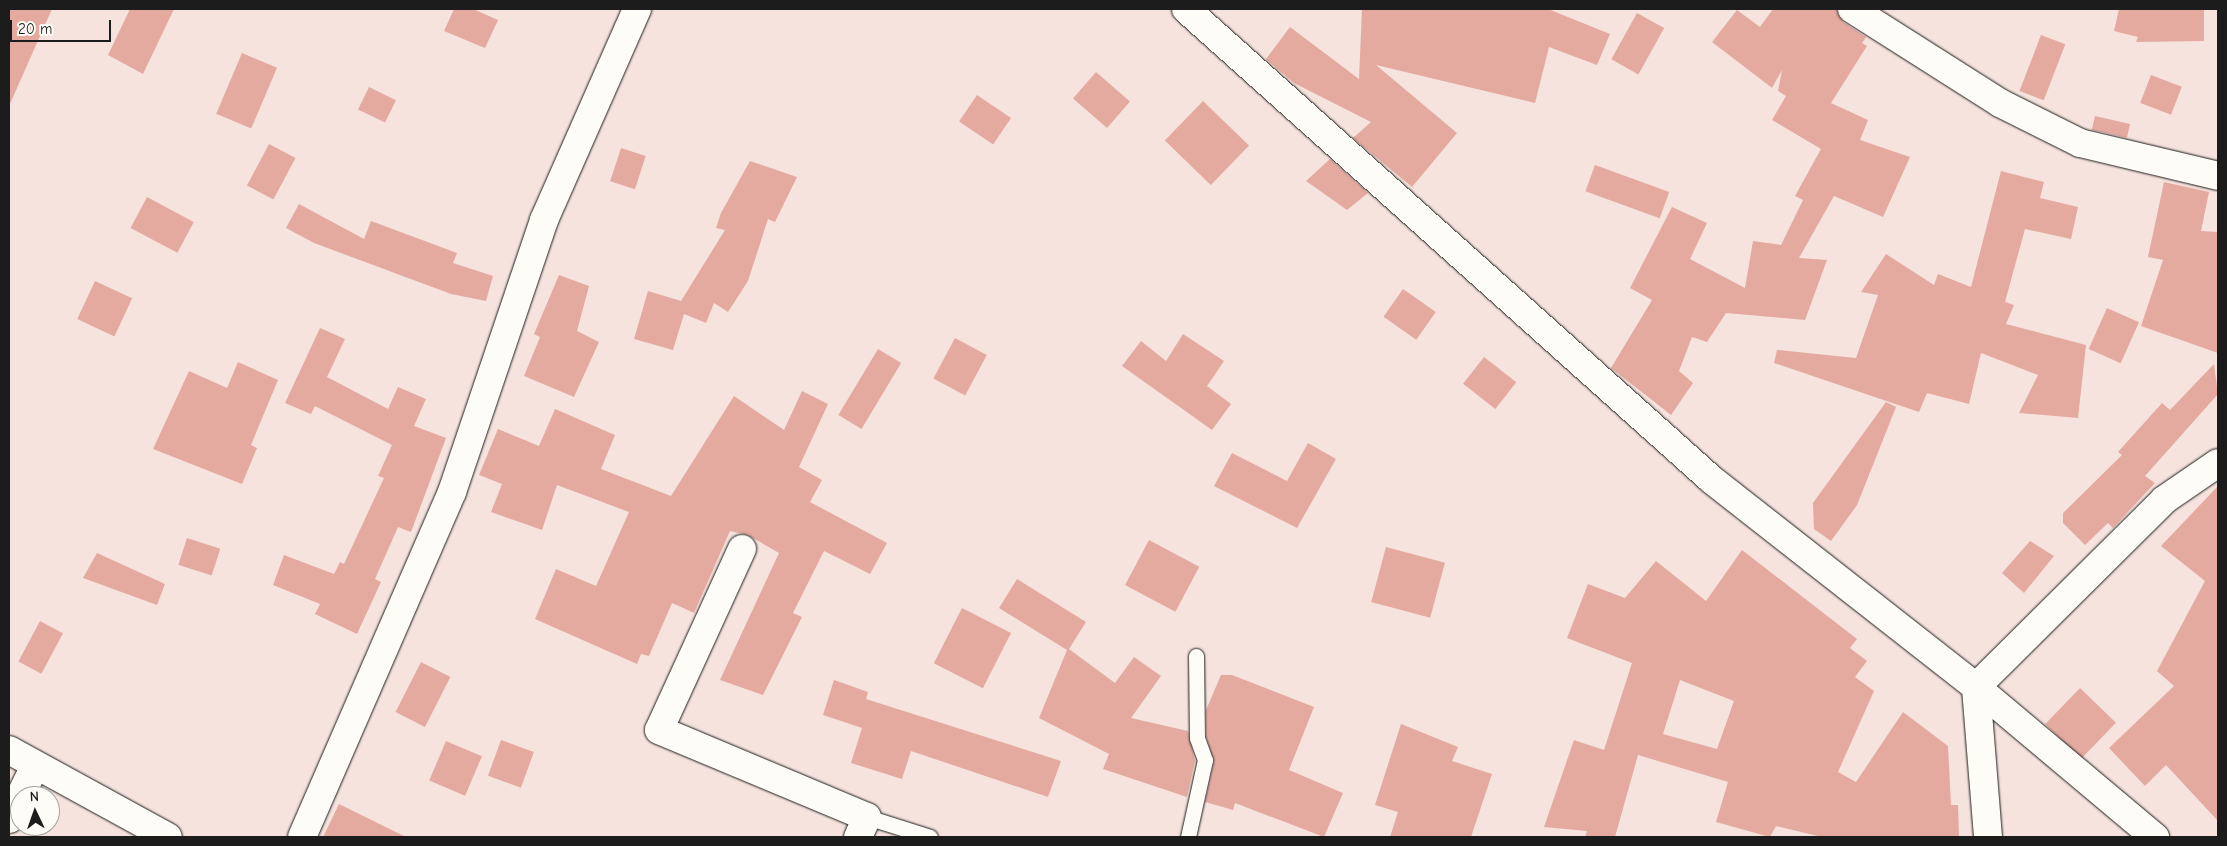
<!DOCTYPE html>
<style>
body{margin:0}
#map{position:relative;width:2227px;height:846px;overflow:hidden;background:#f6e3dd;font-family:"Comic Neue",sans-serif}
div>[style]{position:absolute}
.building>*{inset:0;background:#e4aaa0;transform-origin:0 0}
.roads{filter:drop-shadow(0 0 1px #1c1c1c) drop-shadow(0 0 1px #1c1c1c)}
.lane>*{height:15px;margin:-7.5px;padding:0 7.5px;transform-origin:7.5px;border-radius:7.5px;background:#fdfcf7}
.street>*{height:28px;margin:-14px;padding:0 14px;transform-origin:14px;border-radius:14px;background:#fdfcf7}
span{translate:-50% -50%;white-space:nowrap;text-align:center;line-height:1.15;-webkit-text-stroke:4.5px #fdfcf7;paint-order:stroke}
.frame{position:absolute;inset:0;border:10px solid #1c1c1c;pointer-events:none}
.north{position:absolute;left:10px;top:786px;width:50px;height:50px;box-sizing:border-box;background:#fdfcf7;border:1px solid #a3a29f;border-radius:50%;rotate:357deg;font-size:14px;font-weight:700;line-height:20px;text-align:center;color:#1c1c1c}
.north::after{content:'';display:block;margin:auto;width:18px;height:22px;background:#1c1c1c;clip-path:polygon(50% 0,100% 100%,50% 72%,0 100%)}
.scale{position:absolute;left:10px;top:20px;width:101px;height:22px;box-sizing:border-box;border:2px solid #1c1c1c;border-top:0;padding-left:6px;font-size:15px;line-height:18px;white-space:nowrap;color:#1c1c1c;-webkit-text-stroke:4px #fdfcf7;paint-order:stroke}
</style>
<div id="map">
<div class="building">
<div style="clip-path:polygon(9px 9px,52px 9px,9px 106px)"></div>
<div style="clip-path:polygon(130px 9px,174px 9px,143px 74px,108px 55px)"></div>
<div style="clip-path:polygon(454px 9px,473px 9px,498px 20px,485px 48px,444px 31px)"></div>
<div style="clip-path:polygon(1362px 9px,1548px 9px,1610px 34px,1597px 65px,1549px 47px,1535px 103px,1376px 65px,1457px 133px,1412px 187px,1353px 138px,1371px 122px,1294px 83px,1266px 59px,1290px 27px,1359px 79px)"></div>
<div style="clip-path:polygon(1773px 9px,1836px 9px,1843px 22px,1866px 37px,1862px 43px,1867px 46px,1831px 103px,1868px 120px,1860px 140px,1910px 157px,1883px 217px,1834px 196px,1799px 258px,1827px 260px,1805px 320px,1726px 313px,1707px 342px,1692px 337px,1679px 371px,1693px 383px,1671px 415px,1611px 368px,1652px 300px,1630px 288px,1672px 207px,1707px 223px,1690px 259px,1745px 288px,1753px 241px,1781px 245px,1803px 200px,1795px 196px,1821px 149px,1772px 120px,1786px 96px,1778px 91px,1782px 70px,1772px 88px,1712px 42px,1737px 10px,1760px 27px)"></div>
<div style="clip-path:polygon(2119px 9px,2204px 9px,2204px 41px,2136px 42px,2138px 37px,2114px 31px)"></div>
<div style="left:1637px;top:13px;width:31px;height:53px;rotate:29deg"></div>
<div style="left:2041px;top:35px;width:26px;height:60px;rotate:21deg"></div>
<div style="left:242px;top:53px;width:38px;height:66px;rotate:23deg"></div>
<div style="left:1096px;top:72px;width:45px;height:35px;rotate:41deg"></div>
<div style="left:2151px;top:75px;width:33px;height:30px;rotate:21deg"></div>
<div style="left:369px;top:87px;width:30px;height:25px;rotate:26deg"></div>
<div style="left:977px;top:95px;width:41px;height:32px;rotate:34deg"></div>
<div style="left:1203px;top:101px;width:64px;height:55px;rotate:44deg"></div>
<div style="left:2095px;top:116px;width:36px;height:14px;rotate:13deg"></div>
<div style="left:269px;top:144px;width:30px;height:47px;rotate:28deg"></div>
<div style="left:621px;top:148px;width:26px;height:35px;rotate:18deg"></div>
<div style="clip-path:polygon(1330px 159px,1368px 193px,1347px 210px,1306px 181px)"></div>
<div style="clip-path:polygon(750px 161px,797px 177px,775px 222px,768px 219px,748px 281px,728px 312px,714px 303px,706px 323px,684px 314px,673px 350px,634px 339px,648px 291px,681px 301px,725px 230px,716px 228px,721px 213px)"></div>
<div style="left:1595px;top:165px;width:79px;height:28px;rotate:20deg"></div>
<div style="clip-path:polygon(2001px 171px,2044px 182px,2040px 198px,2078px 207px,2071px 239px,2025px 229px,2005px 302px,2014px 305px,2006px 324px,2086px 345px,2078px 418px,2019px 413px,2038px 375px,1981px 353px,1969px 404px,1927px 393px,1919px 412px,1774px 363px,1777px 350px,1856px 358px,1878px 295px,1861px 292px,1886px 254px,1934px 285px,1938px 274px,1971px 287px)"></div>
<div style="clip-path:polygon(2164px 182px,2209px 192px,2201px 231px,2218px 232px,2218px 353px,2141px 326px,2163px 260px,2148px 257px)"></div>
<div style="left:147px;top:197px;width:53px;height:35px;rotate:28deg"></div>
<div style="clip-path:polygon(299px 204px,364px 239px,371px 221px,457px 253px,453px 263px,493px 276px,486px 301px,451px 294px,314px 243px,286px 228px)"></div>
<div style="clip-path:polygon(559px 275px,589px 286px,577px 331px,599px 342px,574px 397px,524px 376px,540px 337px,534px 334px)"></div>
<div style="left:95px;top:281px;width:41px;height:42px;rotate:25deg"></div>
<div style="left:1403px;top:289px;width:40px;height:34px;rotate:35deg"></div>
<div style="left:2107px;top:308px;width:35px;height:45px;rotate:24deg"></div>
<div style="clip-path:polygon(320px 328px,345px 339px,327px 377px,388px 409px,398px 387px,426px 399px,414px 426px,446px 438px,411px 532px,398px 527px,375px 579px,381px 582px,357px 634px,315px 614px,320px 604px,273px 585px,284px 555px,334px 574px,340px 562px,344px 564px,384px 478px,378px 476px,392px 445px,315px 406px,311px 414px,285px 403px)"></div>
<div style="clip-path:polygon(1183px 334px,1224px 361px,1207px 386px,1231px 404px,1212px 430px,1122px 366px,1141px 341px,1166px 361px)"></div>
<div style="left:955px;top:338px;width:36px;height:46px;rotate:28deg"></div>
<div style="left:878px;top:349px;width:27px;height:77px;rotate:31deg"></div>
<div style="left:1484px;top:357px;width:41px;height:34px;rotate:38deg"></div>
<div style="clip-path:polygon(238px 362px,278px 380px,251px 445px,257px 448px,242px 484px,153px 449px,189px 371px,227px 388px)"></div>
<div style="clip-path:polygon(2214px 364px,2218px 394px,2145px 476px,2155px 483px,2113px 528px,2108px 523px,2085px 545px,2063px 523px,2063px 513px,2122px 455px,2118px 452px,2162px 403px,2170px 410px)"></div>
<div style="clip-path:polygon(802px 391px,828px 404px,799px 467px,822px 480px,810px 502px,887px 543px,870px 574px,824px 551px,793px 613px,802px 617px,763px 695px,720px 680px,779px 553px,748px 535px,730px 531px,694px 613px,672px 603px,649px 656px,641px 654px,637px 664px,535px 619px,556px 569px,596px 586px,629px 512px,557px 485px,542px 530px,491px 512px,502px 484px,479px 475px,498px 429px,539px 446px,555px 409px,615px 435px,601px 469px,671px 496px,734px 396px,784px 430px)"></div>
<div style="clip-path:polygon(1886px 402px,1896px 407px,1857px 505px,1831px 541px,1814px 529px,1813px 503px)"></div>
<div style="clip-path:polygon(1308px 443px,1336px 459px,1297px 528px,1214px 486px,1232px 453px,1287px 481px)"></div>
<div style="clip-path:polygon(2218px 486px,2218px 821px,2166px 765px,2145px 786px,2109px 748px,2174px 686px,2157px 671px,2205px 581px,2161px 546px)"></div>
<div style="left:187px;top:538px;width:35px;height:28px;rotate:18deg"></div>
<div style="left:1149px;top:540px;width:57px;height:51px;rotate:28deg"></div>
<div style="clip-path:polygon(2030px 541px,2054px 556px,2024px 593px,2002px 573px)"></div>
<div style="left:1386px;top:547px;width:61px;height:57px;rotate:15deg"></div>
<div style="clip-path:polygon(evenodd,1742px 550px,1857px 639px,1850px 648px,1867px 661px,1855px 677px,1874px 691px,1838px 772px,1856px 782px,1903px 712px,1948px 746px,1951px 805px,1958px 805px,1959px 837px,1822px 837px,1776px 826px,1770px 837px,1716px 822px,1728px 782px,1638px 755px,1615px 837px,1585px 837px,1587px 831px,1544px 827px,1574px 740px,1604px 750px,1632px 663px,1567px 638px,1588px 584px,1625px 598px,1656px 561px,1706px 601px,1742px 550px,1680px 680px,1734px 701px,1717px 749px,1663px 734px,1680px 680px)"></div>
<div style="clip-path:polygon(97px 553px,165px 584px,157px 605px,83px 578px)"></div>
<div style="clip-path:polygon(1017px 579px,1086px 622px,1069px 649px,1115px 683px,1134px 657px,1161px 676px,1131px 718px,1188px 731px,1195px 761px,1187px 797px,1103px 769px,1109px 754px,1039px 718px,1067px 650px,999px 608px)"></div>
<div style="left:962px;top:608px;width:55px;height:62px;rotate:27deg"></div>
<div style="left:40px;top:621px;width:26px;height:46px;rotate:28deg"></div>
<div style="left:421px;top:662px;width:33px;height:56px;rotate:27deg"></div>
<div style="clip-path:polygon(1221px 675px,1232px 675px,1314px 707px,1289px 770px,1343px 793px,1324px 837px,1235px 803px,1233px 810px,1205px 802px,1214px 761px,1206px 736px,1206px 710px)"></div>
<div style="clip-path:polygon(834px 680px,868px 692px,866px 699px,1061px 761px,1048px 797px,911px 751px,902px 779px,851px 763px,862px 728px,823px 715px)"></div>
<div style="left:2080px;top:688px;width:50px;height:50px;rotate:44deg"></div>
<div style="clip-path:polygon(1401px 724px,1458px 747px,1452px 761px,1492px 774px,1471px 837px,1390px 837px,1398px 812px,1375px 805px)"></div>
<div style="left:501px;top:740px;width:35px;height:38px;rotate:20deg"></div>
<div style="left:446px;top:741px;width:39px;height:43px;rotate:23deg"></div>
<div style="clip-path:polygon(339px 804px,406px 837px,323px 837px)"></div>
</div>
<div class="roads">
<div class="lane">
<div style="left:867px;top:817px;width:66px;rotate:17.6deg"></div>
<div style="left:1188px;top:837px;width:79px;rotate:-77.6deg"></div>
<div style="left:1205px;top:760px;width:23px;rotate:-110deg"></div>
<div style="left:1197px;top:738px;width:82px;rotate:-90.7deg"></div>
</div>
<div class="street">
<div style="left:1186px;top:9px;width:706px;rotate:41.84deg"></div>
<div style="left:1712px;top:480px;width:335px;rotate:38.1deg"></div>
<div style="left:1976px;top:687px;width:234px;rotate:40deg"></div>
<div style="left:1852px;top:9px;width:175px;rotate:32.4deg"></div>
<div style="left:2000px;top:103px;width:89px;rotate:26.6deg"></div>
<div style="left:2080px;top:143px;width:142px;rotate:13.4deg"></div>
<div style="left:742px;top:549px;width:199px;rotate:114.6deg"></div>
<div style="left:659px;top:730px;width:225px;rotate:22.7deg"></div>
<div style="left:867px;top:817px;width:22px;rotate:114deg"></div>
<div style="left:9px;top:750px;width:181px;rotate:28.7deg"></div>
<div style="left:9px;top:819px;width:59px;rotate:-63.9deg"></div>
<div style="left:302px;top:837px;width:376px;rotate:-66.5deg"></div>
<div style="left:452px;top:492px;width:287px;rotate:-71.3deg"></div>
<div style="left:544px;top:220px;width:231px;rotate:-66.2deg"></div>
<div style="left:1988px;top:837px;width:150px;rotate:-94.6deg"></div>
<div style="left:1976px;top:687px;width:265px;rotate:-44.8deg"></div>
<div style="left:2164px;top:500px;width:65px;rotate:-34.4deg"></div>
</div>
</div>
<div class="frame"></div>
<div class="north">N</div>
<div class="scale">20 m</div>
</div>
